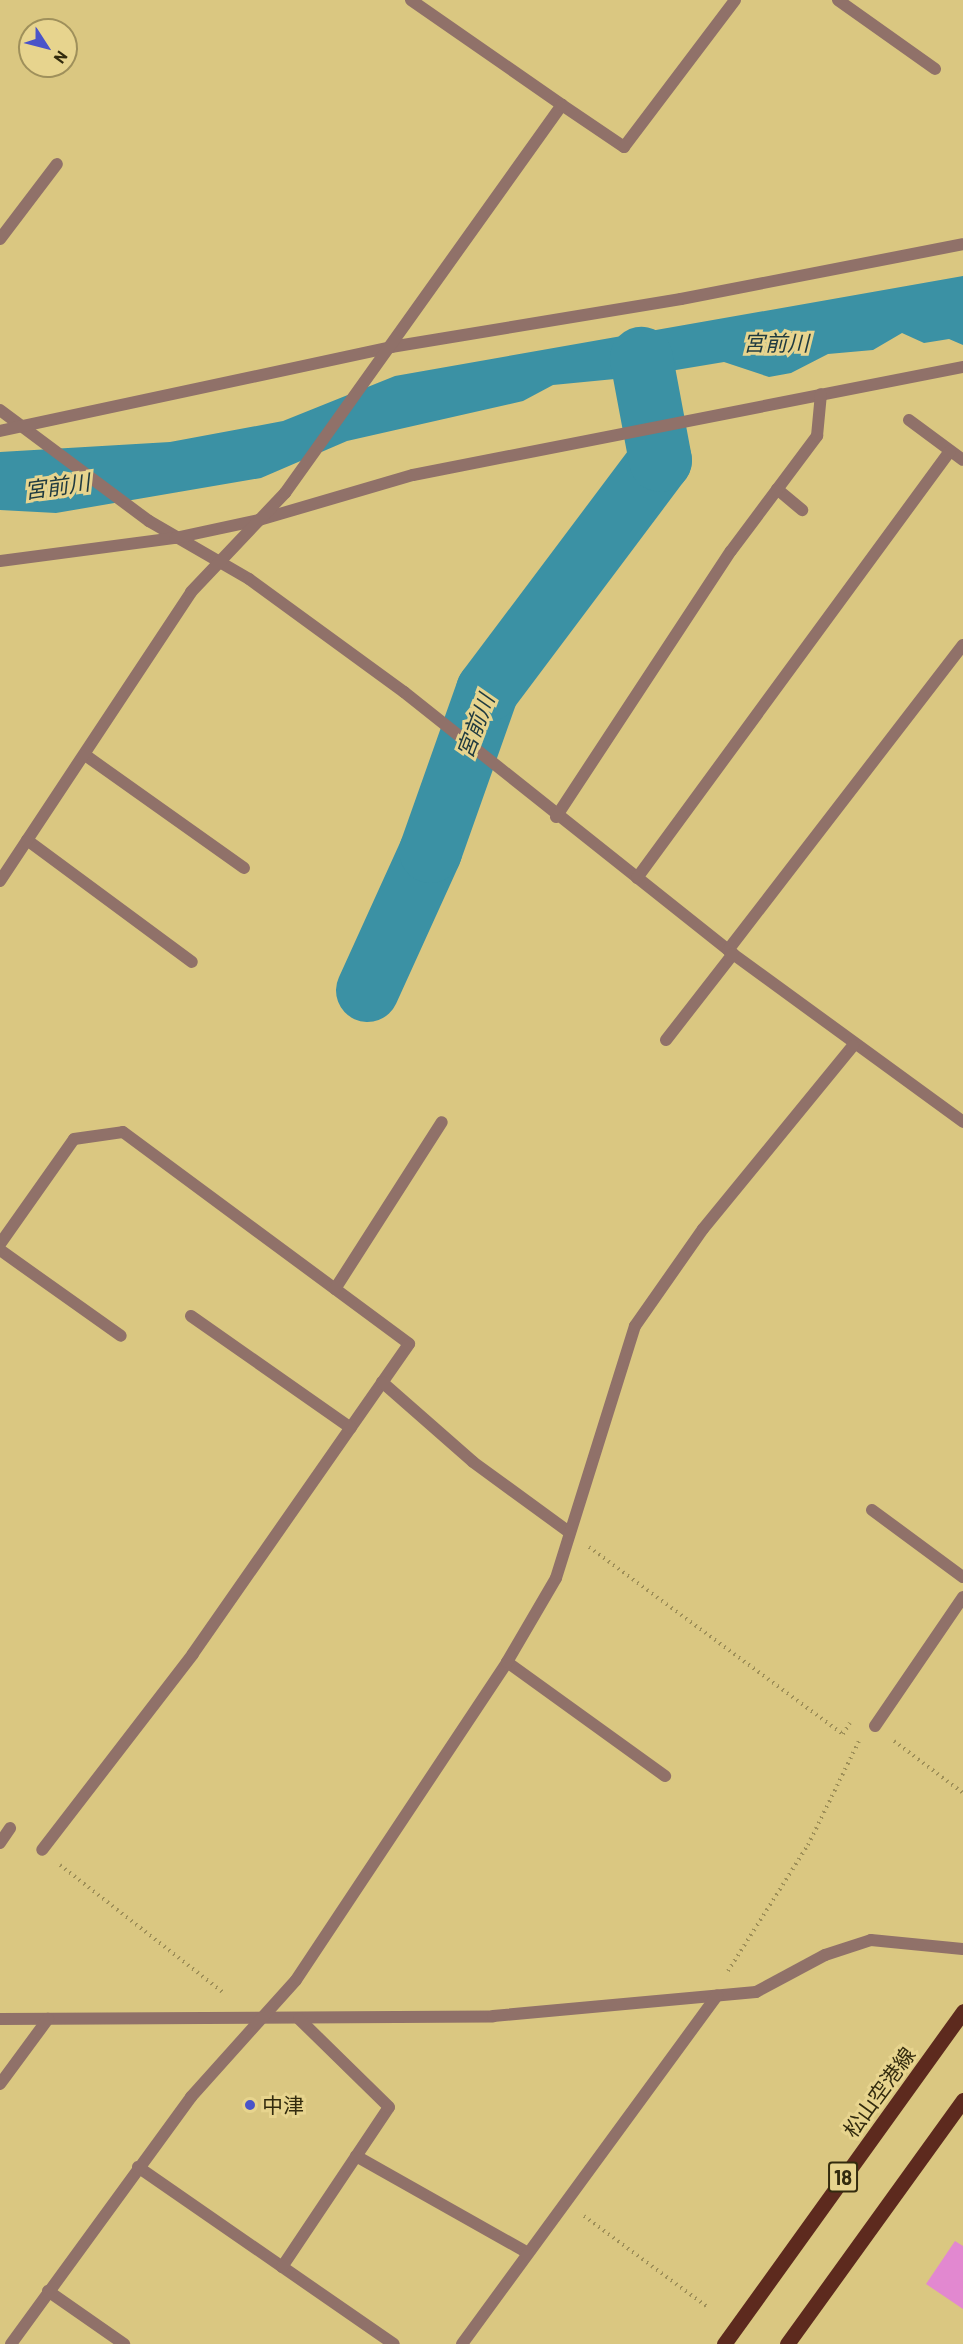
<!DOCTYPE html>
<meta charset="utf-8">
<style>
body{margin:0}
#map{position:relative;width:963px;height:2344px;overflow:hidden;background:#dac781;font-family:Barlow,"Noto Sans JP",sans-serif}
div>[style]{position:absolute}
.water>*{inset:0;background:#3b91a4}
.river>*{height:63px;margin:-31.5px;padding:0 31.5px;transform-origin:31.5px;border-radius:31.5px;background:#3b91a4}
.building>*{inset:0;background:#e288d0}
.path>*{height:4px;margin-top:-2px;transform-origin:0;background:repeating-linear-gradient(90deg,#9e8f58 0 1.5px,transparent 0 6px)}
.street>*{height:12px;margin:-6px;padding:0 6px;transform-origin:6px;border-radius:6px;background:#907169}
.primary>*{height:15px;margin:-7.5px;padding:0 7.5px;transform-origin:7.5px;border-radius:7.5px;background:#5d2a1e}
.dots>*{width:16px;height:16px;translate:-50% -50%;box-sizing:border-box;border:3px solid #e7d48e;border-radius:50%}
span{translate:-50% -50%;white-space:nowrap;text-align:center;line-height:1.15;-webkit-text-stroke:6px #e7d48e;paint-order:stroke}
.shield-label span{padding:2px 4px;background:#e7d48e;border:2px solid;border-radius:4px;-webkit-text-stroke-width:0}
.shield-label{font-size:20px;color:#332b0e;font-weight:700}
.street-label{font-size:21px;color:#332b0e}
.poi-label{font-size:21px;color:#332b0e}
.left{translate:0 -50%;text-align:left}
.water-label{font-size:22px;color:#1f3a40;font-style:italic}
.north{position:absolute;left:18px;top:18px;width:60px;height:60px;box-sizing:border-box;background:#e7d48e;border:2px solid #9f905b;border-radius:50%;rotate:126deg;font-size:16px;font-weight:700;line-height:24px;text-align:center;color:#332b0e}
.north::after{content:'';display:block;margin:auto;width:21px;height:27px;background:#4a54c9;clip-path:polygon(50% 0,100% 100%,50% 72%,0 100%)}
</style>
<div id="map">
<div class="water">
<div style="clip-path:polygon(963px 276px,963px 345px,949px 339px,924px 343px,902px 333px,873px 350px,828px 354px,791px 373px,769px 377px,724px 362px,658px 373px,667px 402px,637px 403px,625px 378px,553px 385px,523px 401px,347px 441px,261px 478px,56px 513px,0 510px,0 452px,170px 442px,283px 421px,395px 376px)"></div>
</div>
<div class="river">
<div style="left:367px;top:990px;width:153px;rotate:-65.6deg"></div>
<div style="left:430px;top:851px;width:171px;rotate:-70.5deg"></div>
<div style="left:487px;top:690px;width:288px;rotate:-53.1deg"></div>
<div style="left:660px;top:460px;width:104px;rotate:-100.6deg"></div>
</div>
<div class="building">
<div style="clip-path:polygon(955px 2241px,963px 2246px,963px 2309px,926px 2284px)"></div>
</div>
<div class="path">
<div style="left:589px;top:1547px;width:315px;rotate:36.4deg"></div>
<div style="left:843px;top:1734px;width:13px;rotate:-58deg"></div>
<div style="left:894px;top:1741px;width:86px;rotate:37deg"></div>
<div style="left:60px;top:1865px;width:208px;rotate:38deg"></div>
<div style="left:728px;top:1971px;width:149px;rotate:-57.6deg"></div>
<div style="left:808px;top:1845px;width:116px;rotate:-63.9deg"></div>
<div style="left:584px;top:2216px;width:152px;rotate:36.4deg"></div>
</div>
<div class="street">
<div style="left:411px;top:0;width:184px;rotate:34.8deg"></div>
<div style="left:838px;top:0;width:119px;rotate:35.4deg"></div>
<div style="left:0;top:239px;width:94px;rotate:-52.8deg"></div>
<div style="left:0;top:410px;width:186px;rotate:36.7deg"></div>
<div style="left:149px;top:521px;width:116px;rotate:30.1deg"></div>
<div style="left:249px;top:579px;width:192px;rotate:36.1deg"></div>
<div style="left:404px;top:692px;width:421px;rotate:38.5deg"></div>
<div style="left:733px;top:954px;width:285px;rotate:36.1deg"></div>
<div style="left:909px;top:420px;width:67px;rotate:36.5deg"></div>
<div style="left:0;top:431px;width:400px;rotate:-12.1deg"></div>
<div style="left:391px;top:347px;width:294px;rotate:-9.4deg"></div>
<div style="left:681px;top:299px;width:287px;rotate:-11deg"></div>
<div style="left:777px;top:489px;width:33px;rotate:40deg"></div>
<div style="left:0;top:561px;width:177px;rotate:-7.5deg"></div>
<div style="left:175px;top:538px;width:86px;rotate:-12.1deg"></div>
<div style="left:259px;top:520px;width:160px;rotate:-16.3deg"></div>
<div style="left:413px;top:475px;width:561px;rotate:-11.11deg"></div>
<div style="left:85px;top:755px;width:195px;rotate:35.4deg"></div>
<div style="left:556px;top:817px;width:318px;rotate:-56.7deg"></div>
<div style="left:731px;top:551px;width:144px;rotate:-53.2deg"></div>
<div style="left:817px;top:436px;width:42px;rotate:-84.6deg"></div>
<div style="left:27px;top:840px;width:205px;rotate:36.5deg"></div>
<div style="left:637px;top:878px;width:529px;rotate:-53.76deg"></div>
<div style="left:0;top:881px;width:346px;rotate:-56.5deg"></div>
<div style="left:191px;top:592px;width:137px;rotate:-46.5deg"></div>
<div style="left:285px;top:493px;width:477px;rotate:-54.5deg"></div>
<div style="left:562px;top:105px;width:75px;rotate:34.1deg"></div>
<div style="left:624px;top:147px;width:184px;rotate:-52.9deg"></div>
<div style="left:728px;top:950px;width:385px;rotate:-52.4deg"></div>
<div style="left:666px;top:1040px;width:109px;rotate:-52.1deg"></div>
<div style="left:0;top:1244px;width:128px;rotate:-54.8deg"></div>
<div style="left:74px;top:1139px;width:49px;rotate:-8.1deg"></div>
<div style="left:123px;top:1132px;width:356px;rotate:36.5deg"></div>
<div style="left:409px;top:1344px;width:378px;rotate:124.9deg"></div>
<div style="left:193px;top:1654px;width:247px;rotate:127.6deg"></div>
<div style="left:0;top:1250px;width:148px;rotate:35.4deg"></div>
<div style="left:335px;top:1289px;width:198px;rotate:-57.4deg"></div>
<div style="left:191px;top:1316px;width:195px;rotate:35deg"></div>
<div style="left:382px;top:1382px;width:121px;rotate:41.3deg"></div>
<div style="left:473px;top:1462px;width:119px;rotate:36.1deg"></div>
<div style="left:872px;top:1510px;width:113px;rotate:36.4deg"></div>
<div style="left:507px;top:1662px;width:195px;rotate:35.8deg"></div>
<div style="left:875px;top:1726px;width:156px;rotate:-55.7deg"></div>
<div style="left:0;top:1843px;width:18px;rotate:-56deg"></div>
<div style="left:0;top:2019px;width:493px;rotate:-0.3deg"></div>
<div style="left:493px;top:2016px;width:264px;rotate:-5.2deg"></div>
<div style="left:756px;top:1992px;width:78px;rotate:-28.2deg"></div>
<div style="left:825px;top:1955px;width:48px;rotate:-18.1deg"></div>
<div style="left:871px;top:1940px;width:92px;rotate:5.6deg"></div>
<div style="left:0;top:2084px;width:81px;rotate:-53.6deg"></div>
<div style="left:356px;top:2156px;width:197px;rotate:29.4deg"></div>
<div style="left:138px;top:2167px;width:311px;rotate:34.7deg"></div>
<div style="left:282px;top:2267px;width:192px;rotate:-56.2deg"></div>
<div style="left:389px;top:2107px;width:126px;rotate:-135.6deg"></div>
<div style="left:48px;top:2291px;width:93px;rotate:34.9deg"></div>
<div style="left:11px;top:2344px;width:306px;rotate:-53.9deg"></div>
<div style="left:191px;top:2097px;width:157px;rotate:-48.1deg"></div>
<div style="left:296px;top:1980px;width:382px;rotate:-56.4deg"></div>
<div style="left:507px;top:1662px;width:97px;rotate:-59.7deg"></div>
<div style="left:556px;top:1578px;width:264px;rotate:-72.6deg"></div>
<div style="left:635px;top:1326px;width:118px;rotate:-55deg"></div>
<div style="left:703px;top:1229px;width:237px;rotate:-50.7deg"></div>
<div style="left:462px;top:2344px;width:432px;rotate:-53.8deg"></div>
</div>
<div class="primary">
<div style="left:724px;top:2344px;width:410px;rotate:-54.3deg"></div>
<div style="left:787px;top:2344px;width:301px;rotate:-54.2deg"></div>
</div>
<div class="dots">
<div style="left:250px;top:2105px;background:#4a54c9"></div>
</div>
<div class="shield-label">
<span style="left:843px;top:2177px">18</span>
</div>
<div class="street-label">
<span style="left:879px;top:2092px;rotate:-54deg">松山空港線</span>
</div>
<div class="poi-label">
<span class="left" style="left:262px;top:2105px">中津</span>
</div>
<div class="water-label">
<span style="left:776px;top:343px">宮前川</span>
<span style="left:57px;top:486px;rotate:-8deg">宮前川</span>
<span style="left:475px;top:726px;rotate:-69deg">宮前川</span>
</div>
<div class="north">N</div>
</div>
